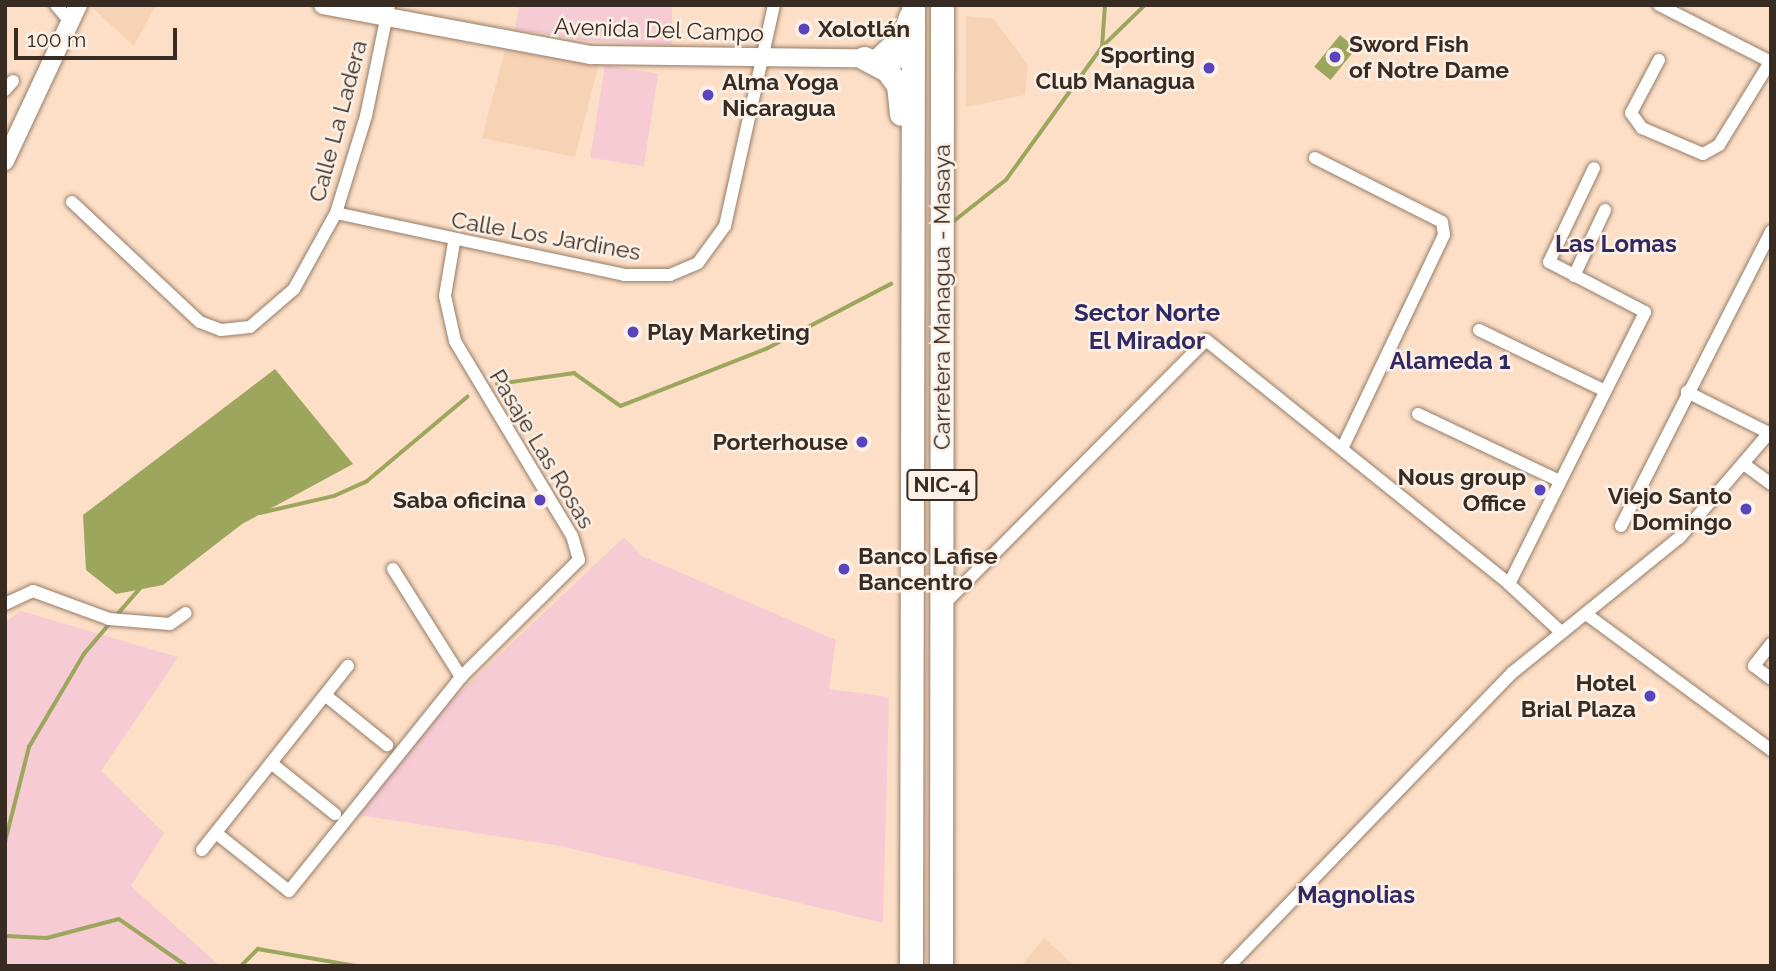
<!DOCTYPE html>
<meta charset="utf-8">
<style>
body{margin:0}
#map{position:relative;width:1776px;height:971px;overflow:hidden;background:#fddfc7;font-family:Raleway,sans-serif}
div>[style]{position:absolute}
.built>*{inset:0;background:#f7d3b6}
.green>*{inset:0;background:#f6cbd3;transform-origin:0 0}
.water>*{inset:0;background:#9ca65c;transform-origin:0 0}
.stream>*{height:3.5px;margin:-1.75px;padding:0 1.75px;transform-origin:1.75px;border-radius:1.75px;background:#9ca65c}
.roads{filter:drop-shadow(0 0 2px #977c67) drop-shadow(0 0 2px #977c67)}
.street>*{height:12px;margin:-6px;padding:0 6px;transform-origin:6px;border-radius:6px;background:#fff}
.secondary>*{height:18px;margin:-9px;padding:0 9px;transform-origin:9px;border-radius:9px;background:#fff}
.highway>*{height:23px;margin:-11.5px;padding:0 11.5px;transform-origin:11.5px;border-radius:11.5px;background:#fff}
.dots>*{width:19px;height:19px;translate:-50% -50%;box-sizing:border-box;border:4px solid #fdf0e7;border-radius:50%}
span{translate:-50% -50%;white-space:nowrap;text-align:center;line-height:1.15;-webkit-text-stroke:5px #fdf0e7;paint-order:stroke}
.shield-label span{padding:2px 5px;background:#fdf0e7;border:2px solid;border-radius:5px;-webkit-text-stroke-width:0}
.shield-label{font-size:21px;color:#372b22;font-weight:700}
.poi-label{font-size:23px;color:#372b22;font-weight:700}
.left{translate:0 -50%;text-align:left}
.right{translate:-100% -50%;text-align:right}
.street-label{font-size:23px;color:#372b22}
.neighbourhood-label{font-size:24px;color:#302964;font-weight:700}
.frame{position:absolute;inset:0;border:7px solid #372b22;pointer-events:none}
.scale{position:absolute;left:14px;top:28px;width:163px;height:32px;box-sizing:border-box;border:4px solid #372b22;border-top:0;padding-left:9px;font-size:21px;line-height:24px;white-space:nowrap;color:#372b22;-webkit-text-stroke:5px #fdf0e7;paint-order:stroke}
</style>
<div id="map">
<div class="built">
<div style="clip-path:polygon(89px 5px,156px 5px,134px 46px)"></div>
<div style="clip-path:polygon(966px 16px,994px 19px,1028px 65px,1025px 95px,966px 107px)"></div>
<div style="clip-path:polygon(505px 50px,599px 64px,575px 157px,482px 138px)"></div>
<div style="clip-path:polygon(1044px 938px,1075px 966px,1021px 966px)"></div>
</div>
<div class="green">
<div style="clip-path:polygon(519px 5px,672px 5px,672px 45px,587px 41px,515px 29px)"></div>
<div style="left:605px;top:65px;width:54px;height:94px;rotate:9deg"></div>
<div style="clip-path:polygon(624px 537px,642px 556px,836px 640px,829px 689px,889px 697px,883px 923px,561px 846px,358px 815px,449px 703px)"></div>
<div style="clip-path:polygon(21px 611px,178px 657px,101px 771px,164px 833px,131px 886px,220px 966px,5px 966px,5px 622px)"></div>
</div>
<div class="water">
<div style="left:1340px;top:35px;width:21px;height:41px;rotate:39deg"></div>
<div style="clip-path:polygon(275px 369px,353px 464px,242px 524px,163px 585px,116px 594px,86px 570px,83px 515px)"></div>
</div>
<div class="stream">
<div style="left:1102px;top:47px;width:60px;rotate:-44.3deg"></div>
<div style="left:954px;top:221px;width:66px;rotate:-38.3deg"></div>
<div style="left:1006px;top:180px;width:164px;rotate:-54.2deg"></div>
<div style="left:1102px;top:47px;width:42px;rotate:-85.9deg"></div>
<div style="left:497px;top:384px;width:78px;rotate:-8.1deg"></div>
<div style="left:574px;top:373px;width:57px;rotate:35.1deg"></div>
<div style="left:621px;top:406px;width:156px;rotate:-21.5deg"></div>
<div style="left:766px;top:349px;width:141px;rotate:-27.5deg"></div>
<div style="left:260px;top:513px;width:76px;rotate:-12.9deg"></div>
<div style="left:334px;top:496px;width:36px;rotate:-24deg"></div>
<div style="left:367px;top:481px;width:131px;rotate:-40deg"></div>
<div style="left:116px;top:616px;width:38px;rotate:-49deg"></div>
<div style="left:5px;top:842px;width:98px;rotate:-75.8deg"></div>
<div style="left:29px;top:747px;width:108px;rotate:-59.4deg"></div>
<div style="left:84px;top:654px;width:42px;rotate:-49.8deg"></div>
<div style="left:5px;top:936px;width:42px;rotate:2.7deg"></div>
<div style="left:47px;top:938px;width:74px;rotate:-14.8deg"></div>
<div style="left:119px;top:919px;width:83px;rotate:34.7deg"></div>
<div style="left:241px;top:966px;width:24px;rotate:-45deg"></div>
<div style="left:258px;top:949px;width:99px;rotate:9.8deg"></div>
</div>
<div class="roads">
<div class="street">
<div style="left:56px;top:5px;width:25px;rotate:50deg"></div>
<div style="left:1659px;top:5px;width:126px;rotate:27deg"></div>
<div style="left:1659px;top:60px;width:60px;rotate:117.8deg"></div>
<div style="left:1631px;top:113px;width:19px;rotate:54deg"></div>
<div style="left:1642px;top:128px;width:66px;rotate:23.1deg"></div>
<div style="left:1703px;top:154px;width:18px;rotate:-29deg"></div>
<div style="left:1719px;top:145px;width:97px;rotate:-58.4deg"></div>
<div style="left:5px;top:90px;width:12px;rotate:-48deg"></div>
<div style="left:1315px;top:158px;width:142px;rotate:26.7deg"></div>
<div style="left:1442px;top:222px;width:13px;rotate:81deg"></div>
<div style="left:1444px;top:235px;width:237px;rotate:115.5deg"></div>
<div style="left:72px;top:202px;width:175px;rotate:43.2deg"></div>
<div style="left:200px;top:322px;width:22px;rotate:21deg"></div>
<div style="left:221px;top:330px;width:29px;rotate:-6deg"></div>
<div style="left:250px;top:327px;width:58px;rotate:-40.8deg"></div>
<div style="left:294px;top:289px;width:87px;rotate:-61.1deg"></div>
<div style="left:336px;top:213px;width:102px;rotate:-72.8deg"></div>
<div style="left:366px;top:116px;width:113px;rotate:-78.3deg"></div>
<div style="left:336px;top:213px;width:295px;rotate:12.1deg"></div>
<div style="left:624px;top:275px;width:46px"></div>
<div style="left:670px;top:275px;width:30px;rotate:-23deg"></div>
<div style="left:698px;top:263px;width:46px;rotate:-53.9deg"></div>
<div style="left:725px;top:226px;width:226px;rotate:-77.5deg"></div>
<div style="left:1574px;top:276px;width:73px;rotate:-64.8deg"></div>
<div style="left:1479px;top:330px;width:140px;rotate:25.8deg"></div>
<div style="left:1418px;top:414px;width:157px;rotate:25.3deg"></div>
<div style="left:1745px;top:465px;width:32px;rotate:36deg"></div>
<div style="left:1621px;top:526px;width:331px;rotate:-63deg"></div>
<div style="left:393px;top:569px;width:128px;rotate:57.8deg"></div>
<div style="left:5px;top:604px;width:31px;rotate:-25deg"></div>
<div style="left:33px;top:591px;width:81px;rotate:20.2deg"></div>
<div style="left:109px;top:619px;width:61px;rotate:4.7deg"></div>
<div style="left:170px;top:624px;width:19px;rotate:-35deg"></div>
<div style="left:942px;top:606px;width:375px;rotate:-45.2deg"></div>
<div style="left:1206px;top:340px;width:389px;rotate:38.8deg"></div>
<div style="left:1586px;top:614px;width:230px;rotate:36.3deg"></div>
<div style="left:1561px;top:632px;width:71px;rotate:-137.3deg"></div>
<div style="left:1509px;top:584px;width:304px;rotate:-63.4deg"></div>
<div style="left:1645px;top:312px;width:108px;rotate:-152.5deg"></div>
<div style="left:1549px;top:262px;width:104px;rotate:-64.4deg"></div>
<div style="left:1771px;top:644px;width:28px;rotate:128deg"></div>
<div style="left:1754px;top:666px;width:21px;rotate:37deg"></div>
<div style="left:325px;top:695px;width:80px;rotate:38.9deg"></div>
<div style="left:271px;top:763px;width:82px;rotate:38.6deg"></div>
<div style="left:216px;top:833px;width:93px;rotate:38.5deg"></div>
<div style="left:289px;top:891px;width:275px;rotate:-51.2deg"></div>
<div style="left:461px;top:677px;width:166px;rotate:-44.8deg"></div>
<div style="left:579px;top:560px;width:25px;rotate:-106deg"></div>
<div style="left:572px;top:536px;width:227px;rotate:-121deg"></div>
<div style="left:455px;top:341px;width:46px;rotate:-102.5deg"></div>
<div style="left:445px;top:296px;width:55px;rotate:-80.5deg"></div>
<div style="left:202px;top:850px;width:235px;rotate:-51.6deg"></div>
<div style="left:1229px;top:966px;width:407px;rotate:-46deg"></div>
<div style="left:1512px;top:673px;width:215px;rotate:-39deg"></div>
<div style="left:1679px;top:538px;width:138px;rotate:-49.4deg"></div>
<div style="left:1769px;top:433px;width:92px;rotate:-153.4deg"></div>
</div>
<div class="secondary">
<div style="left:323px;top:5px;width:272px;rotate:10.6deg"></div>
<div style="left:590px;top:55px;width:323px;rotate:0.7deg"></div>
<div style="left:5px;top:161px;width:172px;rotate:-64.9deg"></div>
</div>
<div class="highway">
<div style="left:864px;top:58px;width:26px;rotate:28deg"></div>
<div style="left:887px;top:70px;width:19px;rotate:54deg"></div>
<div style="left:898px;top:85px;width:29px;rotate:84deg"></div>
<div style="left:880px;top:58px;width:33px;rotate:-44deg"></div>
<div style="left:904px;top:35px;width:19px;rotate:-72deg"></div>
<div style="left:911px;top:966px;width:961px;rotate:-89.88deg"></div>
<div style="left:941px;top:966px;width:961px;rotate:-89.94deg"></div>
</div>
</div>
<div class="dots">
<div style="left:804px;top:29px;background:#5845bd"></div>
<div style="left:1335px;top:57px;background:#5845bd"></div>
<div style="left:1209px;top:68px;background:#5845bd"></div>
<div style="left:708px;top:95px;background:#5845bd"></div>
<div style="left:633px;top:332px;background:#5845bd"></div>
<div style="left:862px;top:442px;background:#5845bd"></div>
<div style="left:1540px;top:490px;background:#5845bd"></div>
<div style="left:540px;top:500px;background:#5845bd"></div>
<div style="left:1746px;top:509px;background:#5845bd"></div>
<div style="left:844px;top:569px;background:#5845bd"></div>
<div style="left:1650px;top:696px;background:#5845bd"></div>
</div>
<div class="shield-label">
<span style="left:942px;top:485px">NIC-4</span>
</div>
<div class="poi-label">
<span class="left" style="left:818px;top:29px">Xolotlán</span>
<span class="left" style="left:1349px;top:57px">Sword Fish<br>of Notre Dame</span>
<span class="right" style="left:1195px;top:68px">Sporting<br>Club Managua</span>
<span class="left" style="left:722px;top:95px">Alma Yoga<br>Nicaragua</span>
<span class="left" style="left:647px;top:332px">Play Marketing</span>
<span class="right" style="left:848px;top:442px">Porterhouse</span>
<span class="right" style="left:1526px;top:490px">Nous group<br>Office</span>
<span class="right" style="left:1732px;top:509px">Viejo Santo<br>Domingo</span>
<span class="right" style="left:526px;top:500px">Saba oficina</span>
<span class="left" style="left:858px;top:569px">Banco Lafise<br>Bancentro</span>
<span class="right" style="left:1636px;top:696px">Hotel<br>Brial Plaza</span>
</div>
<div class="street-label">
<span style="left:659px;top:30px;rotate:2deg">Avenida Del Campo</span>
<span style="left:338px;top:121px;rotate:-75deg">Calle La Ladera</span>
<span style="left:546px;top:236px;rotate:10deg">Calle Los Jardines</span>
<span style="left:942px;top:297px;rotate:-90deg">Carretera Managua - Masaya</span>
<span style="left:542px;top:449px;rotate:59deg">Pasaje Las Rosas</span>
</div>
<div class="neighbourhood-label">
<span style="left:1616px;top:244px">Las Lomas</span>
<span style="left:1147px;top:327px">Sector Norte<br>El Mirador</span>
<span style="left:1450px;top:361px">Alameda 1</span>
<span style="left:1356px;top:895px">Magnolias</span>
</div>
<div class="frame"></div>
<div class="scale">100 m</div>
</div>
